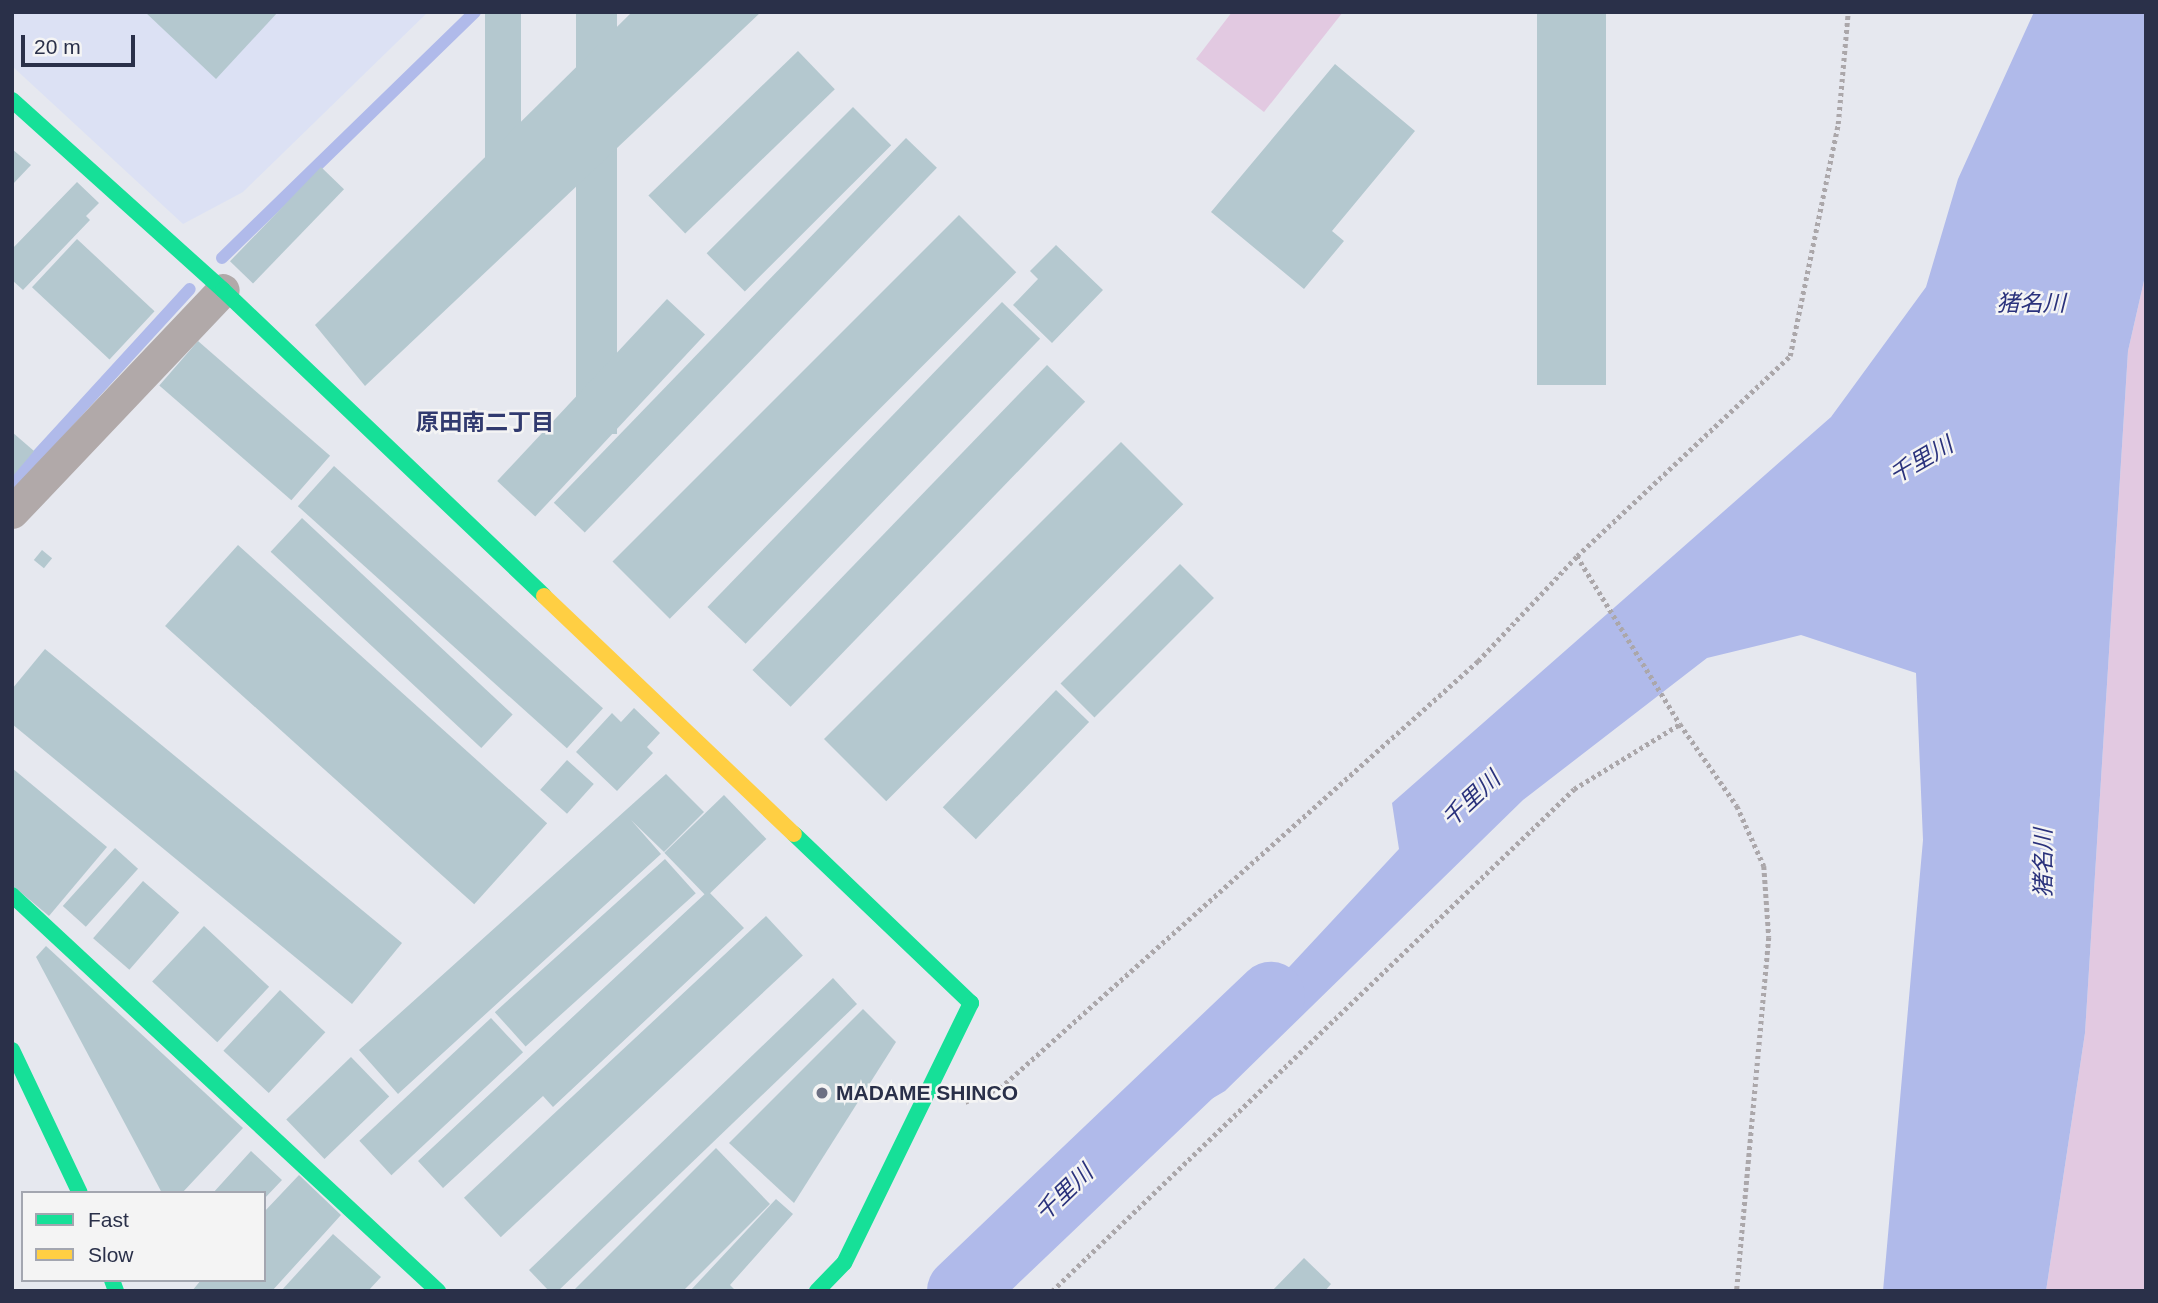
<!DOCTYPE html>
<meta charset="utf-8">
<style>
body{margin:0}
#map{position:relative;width:2158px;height:1303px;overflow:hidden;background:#e6e8ef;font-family:Helvetica,"Noto Sans JP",sans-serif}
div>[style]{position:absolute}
.built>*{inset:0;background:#dce1f4}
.green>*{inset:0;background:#e2c9e1}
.water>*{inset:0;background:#b0baea}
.stream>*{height:12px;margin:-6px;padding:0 6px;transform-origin:6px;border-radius:6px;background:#b0baea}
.river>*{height:68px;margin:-34px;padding:0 34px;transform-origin:34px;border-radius:34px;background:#b0baea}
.building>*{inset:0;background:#b4c8cf;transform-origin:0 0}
.path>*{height:4.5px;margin-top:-2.25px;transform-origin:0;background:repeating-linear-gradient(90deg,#aba7aa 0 3.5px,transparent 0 7px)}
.street>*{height:33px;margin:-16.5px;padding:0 16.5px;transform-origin:16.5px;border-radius:16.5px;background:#b1a9a9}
.fast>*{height:16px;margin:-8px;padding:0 8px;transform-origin:8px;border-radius:8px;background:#16e098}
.slow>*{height:16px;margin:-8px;padding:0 8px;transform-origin:8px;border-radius:8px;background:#ffcf43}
.dots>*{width:19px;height:19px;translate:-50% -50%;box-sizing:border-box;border:4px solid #f4f4f4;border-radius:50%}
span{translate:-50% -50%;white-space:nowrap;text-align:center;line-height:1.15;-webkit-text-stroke:5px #f4f4f4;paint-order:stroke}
.poi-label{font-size:21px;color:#2a3049;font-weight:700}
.left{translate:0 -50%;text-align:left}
.water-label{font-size:23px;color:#2a327c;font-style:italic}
.neighbourhood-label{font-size:23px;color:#313a6f;font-weight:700}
.frame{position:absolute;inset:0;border:14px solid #2a3049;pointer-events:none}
.legend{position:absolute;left:21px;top:1191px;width:245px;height:91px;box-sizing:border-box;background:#f4f4f4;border:2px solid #a3a6b0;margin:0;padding:9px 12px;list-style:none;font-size:21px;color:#2a3049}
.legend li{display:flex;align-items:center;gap:14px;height:35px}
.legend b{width:35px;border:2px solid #a3a6b0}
.scale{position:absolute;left:21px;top:35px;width:114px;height:32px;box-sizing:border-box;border:4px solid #2a3049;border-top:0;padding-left:9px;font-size:21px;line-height:24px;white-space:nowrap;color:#2a3049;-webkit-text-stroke:5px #f4f4f4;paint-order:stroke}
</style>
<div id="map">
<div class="built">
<div style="clip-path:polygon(12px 12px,428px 12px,243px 192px,183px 224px,12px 66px)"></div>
</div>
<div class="green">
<div style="clip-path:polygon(1232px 12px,1343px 12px,1264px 112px,1196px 59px)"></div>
<div style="clip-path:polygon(2146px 272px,2146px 1291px,2046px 1291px,2085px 1033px,2128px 351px)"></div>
</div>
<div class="water">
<div style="clip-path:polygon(2034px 12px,2146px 12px,2146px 272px,2128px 351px,2085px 1033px,2046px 1291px,1883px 1291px,1923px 840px,1916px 673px,1801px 635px,1707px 658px,1523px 800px,1225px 1091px,1111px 1158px,1399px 849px,1392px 803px,1831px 417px,1926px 287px,1958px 179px)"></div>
</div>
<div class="stream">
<div style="left:222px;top:258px;width:353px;rotate:-44.2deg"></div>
<div style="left:12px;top:483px;width:263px;rotate:-47.5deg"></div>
</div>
<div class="river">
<div style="left:961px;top:1291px;width:428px;rotate:-43.6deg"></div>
</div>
<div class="building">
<div style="clip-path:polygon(145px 12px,278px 12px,216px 79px)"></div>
<div style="left:485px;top:12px;width:36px;height:180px"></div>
<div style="left:576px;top:12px;width:41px;height:422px"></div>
<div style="clip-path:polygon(632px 12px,761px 12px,365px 386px,315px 325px)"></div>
<div style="left:1537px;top:12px;width:69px;height:373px"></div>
<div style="left:798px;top:51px;width:53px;height:208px;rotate:46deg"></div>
<div style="clip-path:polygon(1335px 64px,1415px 131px,1332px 231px,1344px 241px,1304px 289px,1211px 212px)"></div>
<div style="left:853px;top:107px;width:54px;height:207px;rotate:45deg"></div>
<div style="left:906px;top:138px;width:43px;height:507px;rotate:44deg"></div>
<div style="clip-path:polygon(12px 149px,31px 165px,12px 185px)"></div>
<div style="left:321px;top:167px;width:32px;height:131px;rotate:44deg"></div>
<div style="clip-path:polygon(77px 182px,99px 203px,86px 216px,90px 220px,23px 290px,12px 280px,12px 249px)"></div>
<div style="left:959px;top:215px;width:81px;height:490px;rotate:45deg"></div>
<div style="left:77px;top:239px;width:106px;height:66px;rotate:43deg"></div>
<div style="clip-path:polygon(1056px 245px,1103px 290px,1052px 343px,1013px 305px,1038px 279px,1030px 271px)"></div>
<div style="left:667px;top:299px;width:52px;height:249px;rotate:43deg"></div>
<div style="left:1002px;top:302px;width:53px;height:424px;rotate:44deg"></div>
<div style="left:198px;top:341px;width:175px;height:59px;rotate:41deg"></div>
<div style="left:1047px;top:365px;width:53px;height:424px;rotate:44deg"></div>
<div style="clip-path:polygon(12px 432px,34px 451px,12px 477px)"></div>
<div style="left:1121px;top:442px;width:88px;height:420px;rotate:45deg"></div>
<div style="left:334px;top:466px;width:362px;height:54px;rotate:42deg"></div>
<div style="left:302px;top:518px;width:288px;height:46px;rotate:43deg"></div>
<div style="left:238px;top:545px;width:416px;height:109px;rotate:42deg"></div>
<div style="left:42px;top:550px;width:13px;height:13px;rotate:39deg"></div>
<div style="left:1180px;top:564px;width:48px;height:169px;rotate:45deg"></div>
<div style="clip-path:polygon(45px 649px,402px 943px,352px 1004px,12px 724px,12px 689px)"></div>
<div style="left:1056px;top:690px;width:46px;height:163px;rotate:44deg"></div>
<div style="clip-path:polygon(634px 708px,660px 733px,647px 747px,653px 753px,617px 791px,576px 752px,612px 713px,621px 722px)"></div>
<div style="left:567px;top:760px;width:36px;height:40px;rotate:42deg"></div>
<div style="clip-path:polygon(12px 768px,107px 847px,49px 916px,12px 885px)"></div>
<div style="clip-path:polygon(666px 774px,704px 812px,664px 852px,631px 820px,661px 854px,398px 1094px,359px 1050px)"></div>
<div style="left:724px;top:795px;width:61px;height:83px;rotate:46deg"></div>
<div style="left:115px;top:848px;width:31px;height:78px;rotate:42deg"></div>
<div style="left:665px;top:859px;width:46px;height:229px;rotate:48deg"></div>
<div style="left:143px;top:881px;width:48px;height:76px;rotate:41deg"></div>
<div style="clip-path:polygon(708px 891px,744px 928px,553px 1107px,543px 1096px,443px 1188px,418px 1161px)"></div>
<div style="left:766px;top:916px;width:54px;height:413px;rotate:47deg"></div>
<div style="left:204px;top:926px;width:89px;height:76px;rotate:43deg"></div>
<div style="clip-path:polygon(46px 946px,243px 1128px,182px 1193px,162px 1193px,36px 957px)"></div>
<div style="clip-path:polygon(833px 978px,857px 1004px,558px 1291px,549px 1291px,529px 1270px)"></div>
<div style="left:280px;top:990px;width:62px;height:83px;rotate:43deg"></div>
<div style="clip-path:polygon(863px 1009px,896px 1042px,794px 1203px,729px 1143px)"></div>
<div style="left:491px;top:1018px;width:47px;height:180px;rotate:47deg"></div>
<div style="left:351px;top:1057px;width:55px;height:90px;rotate:46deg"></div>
<div style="clip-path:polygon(716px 1148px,770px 1204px,683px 1291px,573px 1291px)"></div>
<div style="clip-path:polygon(251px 1151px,282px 1180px,264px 1199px,264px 1193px,213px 1193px)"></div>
<div style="clip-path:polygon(299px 1175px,341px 1215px,272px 1291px,192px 1291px,201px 1280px,264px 1280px,264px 1212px)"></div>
<div style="clip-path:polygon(776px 1199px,793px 1214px,730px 1285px,736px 1291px,690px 1291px)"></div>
<div style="clip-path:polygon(333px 1234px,381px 1277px,368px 1291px,281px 1291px)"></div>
<div style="clip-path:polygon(1304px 1258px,1331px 1284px,1325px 1291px,1272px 1291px)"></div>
</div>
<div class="path">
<div style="left:1577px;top:556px;width:197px;rotate:58.5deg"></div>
<div style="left:1680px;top:724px;width:100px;rotate:55.2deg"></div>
<div style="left:1737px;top:806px;width:66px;rotate:65.8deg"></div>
<div style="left:1764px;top:866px;width:71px;rotate:86deg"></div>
<div style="left:1769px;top:937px;width:355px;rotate:95.2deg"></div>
<div style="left:965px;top:1102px;width:38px;rotate:-22deg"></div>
<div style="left:1000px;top:1088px;width:641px;rotate:-41.77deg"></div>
<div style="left:1478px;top:661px;width:144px;rotate:-46.7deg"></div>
<div style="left:1577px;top:556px;width:292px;rotate:-43.2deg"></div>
<div style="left:1790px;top:356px;width:237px;rotate:-78.3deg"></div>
<div style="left:1838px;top:124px;width:112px;rotate:-84.9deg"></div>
<div style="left:1052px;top:1291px;width:724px;rotate:-43.88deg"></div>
<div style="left:1574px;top:789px;width:124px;rotate:-31.5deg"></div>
</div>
<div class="street">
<div style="left:12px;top:512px;width:306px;rotate:-46.5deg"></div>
</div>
<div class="fast">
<div style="left:12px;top:100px;width:284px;rotate:42deg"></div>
<div style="left:223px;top:290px;width:443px;rotate:43.6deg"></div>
<div style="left:794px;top:834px;width:245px;rotate:43.7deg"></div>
<div style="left:971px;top:1003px;width:289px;rotate:116deg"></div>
<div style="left:844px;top:1263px;width:39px;rotate:134deg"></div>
<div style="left:12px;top:895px;width:582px;rotate:42.91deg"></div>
<div style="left:12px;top:1050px;width:158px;rotate:64.6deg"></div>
<div style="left:112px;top:1280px;width:12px;rotate:70deg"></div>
</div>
<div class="slow">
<div style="left:544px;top:596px;width:345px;rotate:43.6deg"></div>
</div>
<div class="dots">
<div style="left:822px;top:1093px;background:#6c7083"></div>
</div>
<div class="poi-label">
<span class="left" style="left:836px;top:1093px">MADAME SHINCO</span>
</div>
<div class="water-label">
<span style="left:2031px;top:303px">猪名川</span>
<span style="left:1921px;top:460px;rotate:-30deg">千里川</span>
<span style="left:1471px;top:799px;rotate:-43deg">千里川</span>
<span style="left:2043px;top:863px;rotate:-90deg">猪名川</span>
<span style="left:1064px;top:1193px;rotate:-44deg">千里川</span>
</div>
<div class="neighbourhood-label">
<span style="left:485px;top:422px">原田南二丁目</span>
</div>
<div class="frame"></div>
<ul class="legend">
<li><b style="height:9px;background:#16e098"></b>Fast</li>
<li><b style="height:9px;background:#ffcf43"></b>Slow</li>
</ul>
<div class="scale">20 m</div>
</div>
